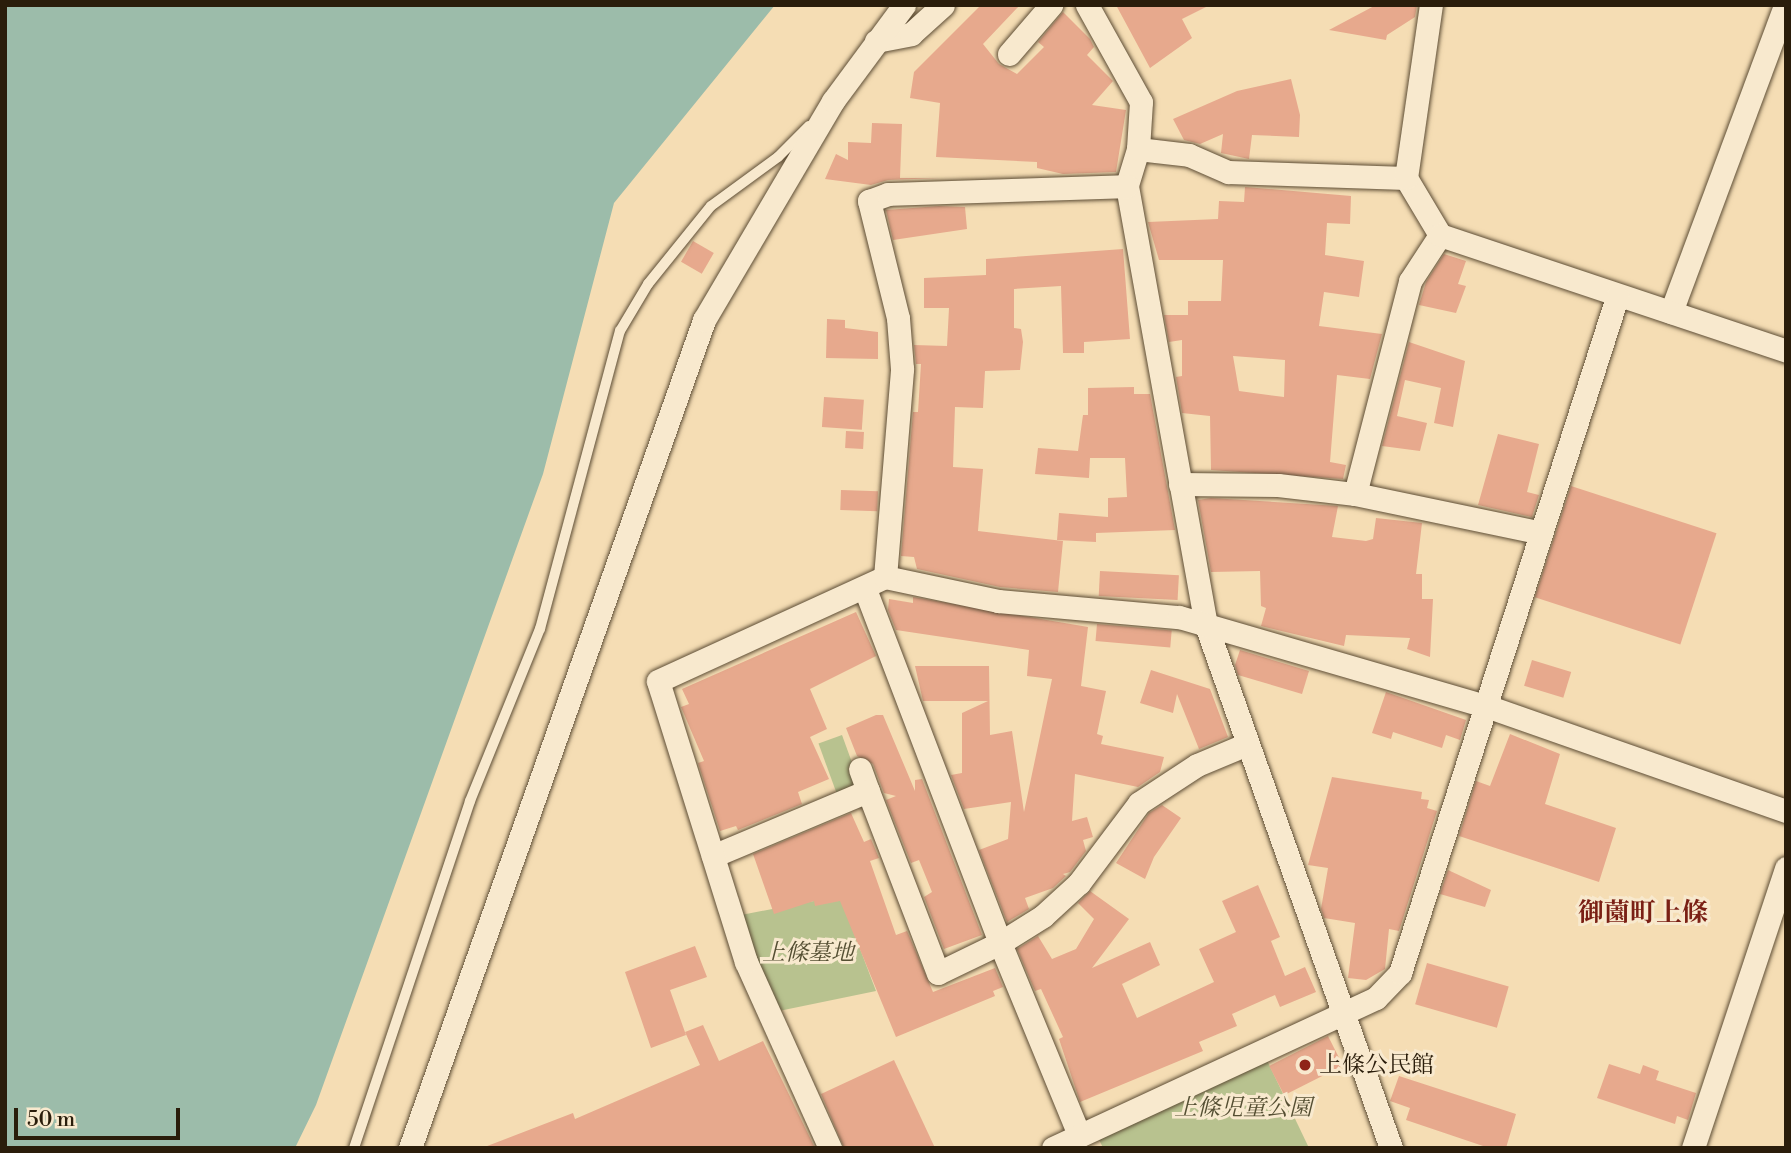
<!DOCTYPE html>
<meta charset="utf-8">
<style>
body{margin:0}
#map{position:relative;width:1791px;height:1153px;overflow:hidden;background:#f5ddb4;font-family:"Libre Bodoni","Noto Serif JP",serif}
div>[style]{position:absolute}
.green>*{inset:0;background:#b8c28f;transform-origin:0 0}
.water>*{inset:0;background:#9cbcaa}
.building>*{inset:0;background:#e7a98d;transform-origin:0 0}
.roads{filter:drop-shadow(0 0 2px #5d4d35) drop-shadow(0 0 2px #5d4d35)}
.lane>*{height:10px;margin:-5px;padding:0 5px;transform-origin:5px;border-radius:5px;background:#f8e9ce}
.street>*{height:23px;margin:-11.5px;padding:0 11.5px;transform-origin:11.5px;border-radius:11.5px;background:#f8e9ce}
.dots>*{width:19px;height:19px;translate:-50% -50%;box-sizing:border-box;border:4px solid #f8e9ce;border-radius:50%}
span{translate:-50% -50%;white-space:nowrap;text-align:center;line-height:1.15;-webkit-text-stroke:6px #f8e9ce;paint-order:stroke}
.park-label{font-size:23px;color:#554f33;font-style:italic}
.poi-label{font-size:23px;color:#2a1d0b}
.left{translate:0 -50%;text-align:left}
.quarter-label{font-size:26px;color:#7a1f14;font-weight:700}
.frame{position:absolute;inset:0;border:7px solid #2a1d0b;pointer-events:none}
.scale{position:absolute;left:14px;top:1108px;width:166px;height:32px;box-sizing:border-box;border:4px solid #2a1d0b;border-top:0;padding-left:9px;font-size:21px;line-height:24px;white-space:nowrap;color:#2a1d0b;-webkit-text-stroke:5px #f8e9ce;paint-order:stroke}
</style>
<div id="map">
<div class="green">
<div style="left:842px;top:735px;width:58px;height:25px;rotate:70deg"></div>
<div style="clip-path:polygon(840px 896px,876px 991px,774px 1012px,741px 915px)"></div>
<div style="clip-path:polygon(1264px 1054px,1309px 1148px,1103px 1148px,1096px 1133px)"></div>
</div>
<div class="water">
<div style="clip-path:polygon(5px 5px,775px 5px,614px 203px,543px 474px,316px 1105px,295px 1148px,5px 1148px)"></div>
</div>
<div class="building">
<div style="clip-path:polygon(981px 5px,1020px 5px,983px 44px,999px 64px,1017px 74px,1044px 47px,1038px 42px,1063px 12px,1090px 39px,1094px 47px,1087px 55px,1113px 81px,1092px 105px,1126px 110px,1116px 172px,1063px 174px,1037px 168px,1037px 162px,936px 157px,940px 103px,910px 98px,914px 72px)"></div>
<div style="clip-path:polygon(1116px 5px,1210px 5px,1182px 19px,1192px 38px,1150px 68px)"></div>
<div style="clip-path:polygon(1376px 5px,1417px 5px,1415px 17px,1387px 35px,1386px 40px,1329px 30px)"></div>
<div style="clip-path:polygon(1291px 79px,1300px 115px,1299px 137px,1252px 135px,1249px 159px,1221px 153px,1223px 134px,1200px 144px,1184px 140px,1173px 119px,1237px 91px)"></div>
<div style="clip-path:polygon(872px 123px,902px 124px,900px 178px,939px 178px,888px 180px,871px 185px,825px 179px,836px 154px,848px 160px,848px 142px,871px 143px)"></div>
<div style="clip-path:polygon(evenodd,1245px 187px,1351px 196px,1350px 224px,1327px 223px,1325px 255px,1364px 261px,1359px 297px,1324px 292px,1319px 326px,1382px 334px,1370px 379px,1337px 375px,1330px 462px,1346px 465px,1343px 479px,1211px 470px,1210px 416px,1182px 413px,1176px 377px,1182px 376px,1182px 340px,1169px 342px,1164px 315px,1188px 315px,1188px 301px,1221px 301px,1223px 260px,1159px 260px,1148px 222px,1218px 219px,1219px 201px,1244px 202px,1245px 187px,1233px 356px,1285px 360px,1284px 397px,1239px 391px,1233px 356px)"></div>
<div style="clip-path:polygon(939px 206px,965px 207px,967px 229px,893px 240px,886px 210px)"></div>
<div style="left:693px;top:241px;width:24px;height:24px;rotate:30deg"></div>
<div style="clip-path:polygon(1123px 249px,1130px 339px,1084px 342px,1084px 353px,1063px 353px,1061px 286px,1014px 289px,1014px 328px,1021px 329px,1023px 342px,1020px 370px,985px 371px,983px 408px,955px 407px,953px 467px,983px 469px,978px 531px,1063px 541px,1058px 592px,1000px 587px,917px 569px,914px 557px,901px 556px,913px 412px,918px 412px,921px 364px,916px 364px,914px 345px,947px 346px,949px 308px,924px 308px,924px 278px,986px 275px,986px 259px)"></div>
<div style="clip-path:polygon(1444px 254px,1466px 261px,1458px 284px,1466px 286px,1456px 313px,1419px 305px,1426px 282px)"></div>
<div style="clip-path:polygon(827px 319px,845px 320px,845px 328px,878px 332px,878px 359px,826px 358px)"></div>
<div style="clip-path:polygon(1409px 342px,1465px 361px,1453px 427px,1434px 423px,1441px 388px,1405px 380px,1397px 416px,1427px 423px,1420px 451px,1382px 446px)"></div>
<div style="clip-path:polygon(1134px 387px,1134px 394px,1150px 394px,1175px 530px,1096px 533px,1096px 542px,1057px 540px,1059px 513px,1108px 517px,1108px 498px,1127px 497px,1125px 458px,1090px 458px,1089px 478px,1035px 474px,1038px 448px,1078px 451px,1083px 415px,1088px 415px,1088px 388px)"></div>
<div style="left:824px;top:397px;width:40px;height:30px;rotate:4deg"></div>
<div style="left:846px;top:431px;width:18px;height:17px;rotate:3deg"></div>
<div style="clip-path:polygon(1498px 434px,1539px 444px,1527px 492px,1539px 495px,1532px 517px,1478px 505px)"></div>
<div style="left:1571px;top:486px;width:153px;height:117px;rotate:18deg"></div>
<div style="left:841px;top:490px;width:37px;height:20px;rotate:2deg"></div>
<div style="clip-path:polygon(1211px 498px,1338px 506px,1332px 537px,1366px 541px,1373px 539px,1376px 518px,1422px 523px,1416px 574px,1422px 574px,1422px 599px,1433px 599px,1430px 657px,1407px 649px,1410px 638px,1346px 635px,1344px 646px,1261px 626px,1266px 608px,1261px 606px,1260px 571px,1211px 572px,1198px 500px)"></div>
<div style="left:1100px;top:571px;width:79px;height:25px;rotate:3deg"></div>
<div style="clip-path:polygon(913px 597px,1088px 627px,1081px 686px,1106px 691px,1097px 734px,1103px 736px,1101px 744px,1164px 757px,1160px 772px,1138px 787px,1075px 774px,1072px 821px,1087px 817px,1093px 837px,1083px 840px,1086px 851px,1070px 872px,1063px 874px,1066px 876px,1053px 888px,1025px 898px,1029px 909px,1007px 922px,979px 850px,1008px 839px,1011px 802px,964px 809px,951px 775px,962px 773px,962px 713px,988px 701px,923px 701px,915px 666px,989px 666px,990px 735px,1012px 731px,1024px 812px,1052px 679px,1027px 676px,1029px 650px,896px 630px,888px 610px,889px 599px,913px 603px)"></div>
<div style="clip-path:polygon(856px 612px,876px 656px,810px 689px,827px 729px,810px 737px,829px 779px,798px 792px,802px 804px,738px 830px,736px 826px,720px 831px,698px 763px,704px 761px,681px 707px,689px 704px,682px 689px)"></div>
<div style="left:1097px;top:624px;width:75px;height:17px;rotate:5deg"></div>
<div style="clip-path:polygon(1240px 650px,1309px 671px,1302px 694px,1238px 675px,1235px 665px)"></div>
<div style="left:1532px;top:660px;width:41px;height:27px;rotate:17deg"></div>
<div style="clip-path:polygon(1151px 670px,1210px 689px,1228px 737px,1199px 749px,1177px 694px,1173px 713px,1140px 703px)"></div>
<div style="clip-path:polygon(1386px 692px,1466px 720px,1460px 740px,1446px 735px,1442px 748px,1393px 732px,1391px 739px,1372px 733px)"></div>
<div style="clip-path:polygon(876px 715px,883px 715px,915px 791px,915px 780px,922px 779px,982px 935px,944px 949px,924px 897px,932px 892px,919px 860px,911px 863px,886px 800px,896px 796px,884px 793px,873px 764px,857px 756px,846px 728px)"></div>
<div style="clip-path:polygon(1510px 734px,1560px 754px,1545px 804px,1616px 828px,1599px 882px,1459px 836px,1476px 781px,1490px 786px)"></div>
<div style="clip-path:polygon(1332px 777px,1422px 792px,1421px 799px,1429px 800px,1427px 808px,1437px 811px,1399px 931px,1389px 929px,1385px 969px,1366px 980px,1348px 978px,1355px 923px,1324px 918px,1321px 909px,1328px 868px,1308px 865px)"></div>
<div style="clip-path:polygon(1162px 805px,1181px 818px,1154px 857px,1145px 879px,1116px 863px,1149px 813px)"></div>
<div style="clip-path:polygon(851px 813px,864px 842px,871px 839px,879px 858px,870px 861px,896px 935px,907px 931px,933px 992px,995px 968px,1003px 987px,993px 991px,995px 996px,896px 1037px,840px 901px,815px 906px,814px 901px,774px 914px,753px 854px)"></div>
<div style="clip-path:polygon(1448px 870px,1491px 890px,1485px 907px,1440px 894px)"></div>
<div style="clip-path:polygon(1258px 885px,1280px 937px,1271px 941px,1285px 976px,1305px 967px,1316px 992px,1280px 1007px,1275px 995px,1232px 1014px,1237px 1026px,1199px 1042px,1203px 1051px,1080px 1102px,1059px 1039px,1063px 1037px,1041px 989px,1035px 991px,1017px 949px,1038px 936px,1052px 959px,1076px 949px,1094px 919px,1078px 903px,1090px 891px,1129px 919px,1092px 968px,1150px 942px,1160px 965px,1122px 984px,1137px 1018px,1214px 982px,1199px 949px,1236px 932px,1222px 901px)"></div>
<div style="clip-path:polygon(695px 946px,707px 977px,670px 990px,686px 1035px,651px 1048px,625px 972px)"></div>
<div style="left:1427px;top:963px;width:85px;height:43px;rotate:16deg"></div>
<div style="clip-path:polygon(703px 1025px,719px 1061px,763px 1041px,815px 1148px,482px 1148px,573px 1113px,575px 1119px,700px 1065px,685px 1032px)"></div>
<div style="left:1328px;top:1036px;width:33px;height:66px;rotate:63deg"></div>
<div style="clip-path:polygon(894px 1060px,935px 1148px,844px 1148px,821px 1094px)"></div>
<div style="clip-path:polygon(1609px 1064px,1640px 1074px,1643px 1065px,1659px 1071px,1656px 1080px,1696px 1093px,1688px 1120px,1677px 1116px,1675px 1124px,1597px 1098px)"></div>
<div style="clip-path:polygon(1399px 1076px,1516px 1114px,1506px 1148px,1489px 1148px,1406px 1120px,1410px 1108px,1390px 1101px)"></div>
</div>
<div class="roads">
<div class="lane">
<div style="left:354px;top:1148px;width:366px;rotate:-71.5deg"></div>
<div style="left:470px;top:801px;width:186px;rotate:-67.9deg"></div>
<div style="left:540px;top:629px;width:309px;rotate:-75deg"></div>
<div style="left:620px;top:331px;width:55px;rotate:-59.2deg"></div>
<div style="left:648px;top:284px;width:100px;rotate:-51.1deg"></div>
<div style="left:711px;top:206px;width:83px;rotate:-36.2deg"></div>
<div style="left:778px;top:157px;width:44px;rotate:-45deg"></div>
</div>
<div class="street">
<div style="left:1087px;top:5px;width:111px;rotate:60.9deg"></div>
<div style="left:1141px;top:102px;width:47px;rotate:93.7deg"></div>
<div style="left:1138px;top:149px;width:39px;rotate:107deg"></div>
<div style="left:1127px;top:186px;width:446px;rotate:79.8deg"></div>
<div style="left:1206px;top:625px;width:555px;rotate:70.52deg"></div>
<div style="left:876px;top:41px;width:36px;rotate:-11deg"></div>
<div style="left:911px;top:34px;width:43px;rotate:-42.2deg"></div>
<div style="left:1009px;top:54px;width:65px;rotate:-49.4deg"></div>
<div style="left:1138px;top:149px;width:51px;rotate:6.7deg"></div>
<div style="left:1189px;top:155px;width:43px;rotate:23.6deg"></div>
<div style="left:1228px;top:172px;width:178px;rotate:1.9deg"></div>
<div style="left:1406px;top:178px;width:66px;rotate:59.2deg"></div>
<div style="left:1406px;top:178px;width:175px;rotate:-81.8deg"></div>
<div style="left:1671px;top:312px;width:327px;rotate:-69.6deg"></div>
<div style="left:1180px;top:484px;width:98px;rotate:0.6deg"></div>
<div style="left:1278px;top:485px;width:78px;rotate:6.7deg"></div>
<div style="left:1355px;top:494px;width:190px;rotate:11.8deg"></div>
<div style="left:1355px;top:494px;width:220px;rotate:-75.5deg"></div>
<div style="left:1410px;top:281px;width:55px;rotate:-56.9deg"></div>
<div style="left:1440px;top:235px;width:365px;rotate:18.5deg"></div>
<div style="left:885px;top:577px;width:116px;rotate:12deg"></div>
<div style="left:998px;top:601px;width:182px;rotate:5.1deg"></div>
<div style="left:1179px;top:617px;width:320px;rotate:16.2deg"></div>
<div style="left:1486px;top:706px;width:318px;rotate:19.3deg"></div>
<div style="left:865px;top:589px;width:379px;rotate:69.1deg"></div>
<div style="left:1000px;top:943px;width:51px;rotate:-32.1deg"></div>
<div style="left:1043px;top:916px;width:49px;rotate:-42.5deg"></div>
<div style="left:1079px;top:883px;width:100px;rotate:-53.1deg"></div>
<div style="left:1139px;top:803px;width:69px;rotate:-33.2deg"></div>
<div style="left:1197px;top:765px;width:54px;rotate:-22.8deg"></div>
<div style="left:860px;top:769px;width:23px;rotate:70deg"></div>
<div style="left:713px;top:856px;width:168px;rotate:-22.8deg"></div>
<div style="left:868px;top:791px;width:195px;rotate:69deg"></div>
<div style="left:938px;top:973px;width:69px;rotate:-25.8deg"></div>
<div style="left:1000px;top:943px;width:208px;rotate:67.6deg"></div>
<div style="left:410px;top:1148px;width:879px;rotate:-70.45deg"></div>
<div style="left:704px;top:320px;width:254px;rotate:-59.5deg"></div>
<div style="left:833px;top:101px;width:119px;rotate:-53.5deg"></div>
<div style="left:830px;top:1148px;width:204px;rotate:-114.3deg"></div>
<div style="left:746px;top:962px;width:294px;rotate:-107.4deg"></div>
<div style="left:658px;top:681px;width:250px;rotate:-24.6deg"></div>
<div style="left:885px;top:577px;width:209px;rotate:-85.3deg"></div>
<div style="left:902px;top:369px;width:51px;rotate:-94.5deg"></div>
<div style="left:898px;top:318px;width:121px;rotate:-103.9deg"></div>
<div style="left:869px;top:201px;width:20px;rotate:-20deg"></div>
<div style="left:888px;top:194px;width:239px;rotate:-1.9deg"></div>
<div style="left:1053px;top:1148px;width:356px;rotate:-24.9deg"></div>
<div style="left:1376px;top:998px;width:35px;rotate:-46deg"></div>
<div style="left:1400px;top:973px;width:710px;rotate:-72.2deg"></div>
<div style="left:1693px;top:1148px;width:295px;rotate:-71.6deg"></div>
</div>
</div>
<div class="dots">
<div style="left:1305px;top:1065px;background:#8f2418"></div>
</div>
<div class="park-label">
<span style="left:808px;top:953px">上條墓地</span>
<span style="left:1243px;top:1108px">上條児童公園</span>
</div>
<div class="poi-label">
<span class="left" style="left:1319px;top:1065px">上條公民館</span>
</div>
<div class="quarter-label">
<span style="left:1643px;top:914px">御薗町上條</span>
</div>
<div class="frame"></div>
<div class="scale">50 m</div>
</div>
